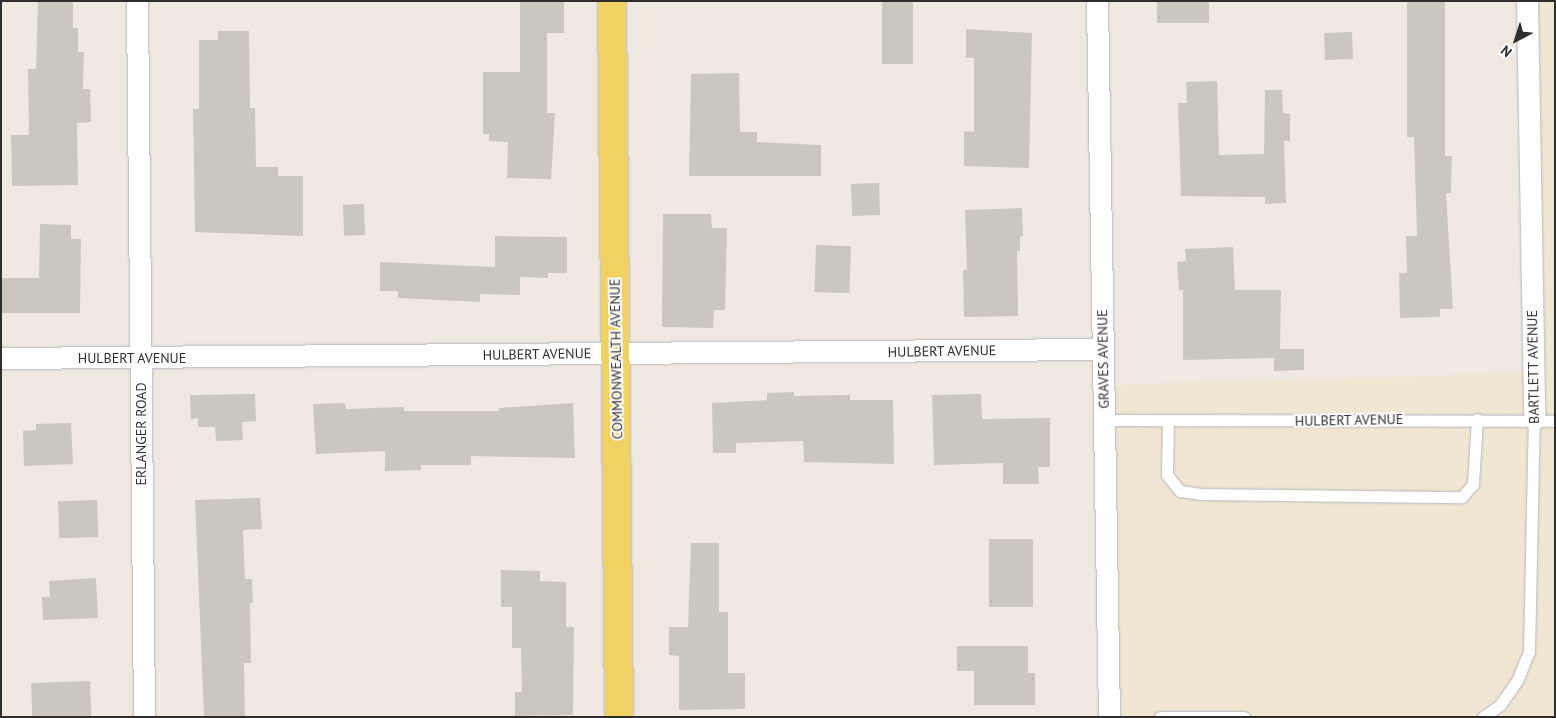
<!DOCTYPE html>
<style>
body{margin:0}
#map{position:relative;width:1556px;height:718px;overflow:hidden;background:#efe9e1;font-family:"PT Sans",sans-serif}
div>[style]{position:absolute}
.education>*{inset:0;background:#f0e6d1}
.building>*{inset:0;background:#cbc7bf;transform-origin:0 0}
.roads{filter:drop-shadow(0 0 1px #b4b7c1) drop-shadow(0 0 1px #b4b7c1)}
.lane>*{height:11px;margin:-5.5px;padding:0 5.5px;transform-origin:5.5px;border-radius:5.5px;background:#fff}
.street>*{height:21px;margin:-10.5px;padding:0 10.5px;transform-origin:10.5px;border-radius:10.5px;background:#fff}
.primary>*{height:28px;margin:-14px;padding:0 14px;transform-origin:14px;border-radius:14px;background:#f2d163}
span{translate:-50% -50%;white-space:nowrap;text-align:center;line-height:1.15;-webkit-text-stroke:4px #fff;paint-order:stroke}
.street-label{font-size:14px;color:#2e2e2e}
.frame{position:absolute;inset:0;border:2px solid #2e2e2e;pointer-events:none}
.north{position:absolute;left:1491px;top:15px;width:50px;height:50px;-webkit-text-stroke:4px #fff;paint-order:stroke;rotate:220deg;font-size:14px;font-weight:700;line-height:20px;text-align:center;color:#2e2e2e}
.north::after{content:'';display:block;margin:auto;width:18px;height:22px;background:#2e2e2e;clip-path:polygon(50% 0,100% 100%,50% 72%,0 100%)}
</style>
<div id="map">
<div class="education">
<div style="clip-path:polygon(1527px 1px,1555px 1px,1555px 717px,1109px 717px,1103px 385px,1533px 373px)"></div>
</div>
<div class="building">
<div style="clip-path:polygon(38px 1px,73px 1px,73px 28px,78px 28px,78px 52px,84px 52px,83px 89px,90px 89px,91px 122px,77px 123px,78px 185px,12px 186px,11px 135px,29px 135px,28px 69px,36px 69px)"></div>
<div style="clip-path:polygon(520px 1px,564px 1px,564px 33px,547px 33px,547px 113px,555px 113px,551px 179px,507px 178px,508px 142px,489px 141px,489px 134px,483px 134px,483px 72px,520px 72px)"></div>
<div style="left:882px;top:1px;width:31px;height:63px"></div>
<div style="left:1157px;top:1px;width:52px;height:22px"></div>
<div style="clip-path:polygon(1407px 1px,1445px 1px,1445px 156px,1452px 156px,1451px 193px,1446px 193px,1453px 309px,1440px 309px,1440px 317px,1400px 318px,1399px 273px,1407px 273px,1406px 236px,1417px 236px,1414px 137px,1407px 137px)"></div>
<div style="clip-path:polygon(966px 29px,1032px 33px,1029px 168px,964px 166px,964px 131px,974px 132px,974px 58px,966px 58px)"></div>
<div style="clip-path:polygon(218px 31px,249px 31px,250px 108px,255px 108px,256px 167px,278px 167px,278px 176px,303px 176px,303px 236px,195px 232px,193px 109px,199px 109px,199px 40px,218px 40px)"></div>
<div style="left:1352px;top:32px;width:27px;height:28px;rotate:88deg"></div>
<div style="clip-path:polygon(739px 73px,740px 132px,757px 132px,757px 142px,821px 145px,821px 176px,689px 176px,691px 74px)"></div>
<div style="clip-path:polygon(1217px 81px,1219px 155px,1264px 154px,1265px 90px,1282px 90px,1283px 113px,1290px 114px,1290px 141px,1284px 141px,1286px 203px,1265px 204px,1265px 197px,1181px 196px,1178px 103px,1187px 103px,1186px 82px)"></div>
<div style="left:879px;top:183px;width:32px;height:28px;rotate:88deg"></div>
<div style="left:364px;top:204px;width:31px;height:21px;rotate:88deg"></div>
<div style="clip-path:polygon(1022px 208px,1023px 236px,1020px 237px,1020px 251px,1017px 251px,1018px 316px,964px 317px,963px 270px,967px 270px,965px 210px)"></div>
<div style="clip-path:polygon(663px 214px,711px 214px,712px 228px,727px 228px,725px 310px,714px 310px,713px 328px,662px 327px)"></div>
<div style="clip-path:polygon(40px 224px,71px 225px,71px 239px,81px 239px,80px 313px,1px 313px,1px 278px,39px 278px)"></div>
<div style="clip-path:polygon(495px 236px,567px 237px,567px 273px,548px 273px,548px 278px,520px 277px,520px 295px,480px 294px,480px 302px,398px 298px,398px 291px,380px 291px,380px 262px,495px 267px)"></div>
<div style="left:816px;top:245px;width:35px;height:47px;rotate:2deg"></div>
<div style="clip-path:polygon(1233px 247px,1235px 290px,1281px 290px,1280px 349px,1304px 349px,1304px 370px,1274px 371px,1274px 358px,1183px 360px,1183px 289px,1179px 290px,1177px 262px,1186px 261px,1185px 249px)"></div>
<div style="clip-path:polygon(794px 392px,794px 396px,850px 395px,850px 400px,893px 400px,894px 464px,804px 462px,803px 441px,736px 443px,736px 453px,713px 453px,712px 403px,767px 400px,767px 393px)"></div>
<div style="clip-path:polygon(255px 394px,256px 421px,242px 422px,243px 440px,216px 441px,215px 427px,198px 427px,198px 418px,191px 419px,190px 395px)"></div>
<div style="clip-path:polygon(981px 394px,982px 419px,1050px 418px,1050px 467px,1038px 467px,1039px 484px,1003px 484px,1003px 463px,934px 465px,932px 395px)"></div>
<div style="clip-path:polygon(345px 403px,346px 409px,404px 407px,404px 411px,499px 411px,499px 408px,573px 403px,575px 458px,471px 456px,471px 465px,421px 465px,421px 470px,385px 471px,385px 451px,316px 454px,313px 404px)"></div>
<div style="clip-path:polygon(71px 423px,73px 464px,24px 466px,23px 431px,36px 430px,36px 424px)"></div>
<div style="clip-path:polygon(260px 498px,262px 529px,243px 530px,245px 579px,252px 579px,253px 603px,250px 603px,251px 663px,244px 663px,245px 717px,204px 717px,195px 500px)"></div>
<div style="left:97px;top:500px;width:37px;height:39px;rotate:88deg"></div>
<div style="left:989px;top:539px;width:44px;height:68px"></div>
<div style="clip-path:polygon(691px 543px,719px 543px,719px 612px,728px 612px,728px 673px,745px 673px,745px 709px,679px 710px,679px 656px,669px 655px,669px 627px,688px 627px)"></div>
<div style="clip-path:polygon(501px 570px,540px 571px,540px 581px,566px 582px,566px 627px,574px 627px,573px 715px,515px 716px,515px 692px,522px 692px,521px 648px,512px 648px,512px 607px,501px 607px)"></div>
<div style="clip-path:polygon(96px 578px,98px 618px,43px 620px,42px 597px,50px 597px,49px 581px)"></div>
<div style="clip-path:polygon(957px 646px,1028px 646px,1028px 673px,1035px 673px,1035px 705px,974px 705px,974px 671px,957px 671px)"></div>
<div style="left:90px;top:681px;width:36px;height:59px;rotate:88deg"></div>
</div>
<div class="roads">
<div class="lane">
<div style="left:1104px;top:420px;width:451px;rotate:0.1deg"></div>
<div style="left:1168px;top:421px;width:54px;rotate:91.1deg"></div>
<div style="left:1167px;top:475px;width:21px;rotate:51deg"></div>
<div style="left:1180px;top:491px;width:21px;rotate:8deg"></div>
<div style="left:1201px;top:494px;width:261px;rotate:0.7deg"></div>
<div style="left:1462px;top:497px;width:17px;rotate:-50deg"></div>
<div style="left:1473px;top:484px;width:65px;rotate:-86.5deg"></div>
<div style="left:1160px;top:717px;width:84px"></div>
<div style="left:1483px;top:717px;width:21px;rotate:-35deg"></div>
<div style="left:1500px;top:705px;width:29px;rotate:-55deg"></div>
<div style="left:1517px;top:681px;width:31px;rotate:-68deg"></div>
<div style="left:1529px;top:652px;width:233px;rotate:-88.8deg"></div>
</div>
<div class="street">
<div style="left:137px;top:1px;width:716px;rotate:89.44deg"></div>
<div style="left:1097px;top:1px;width:716px;rotate:89.04deg"></div>
<div style="left:1527px;top:1px;width:418px;rotate:89deg"></div>
<div style="left:1px;top:358px;width:1102px;rotate:-0.47deg"></div>
</div>
<div class="primary">
<div style="left:612px;top:1px;width:716px;rotate:89.44deg"></div>
</div>
</div>
<div class="street-label">
<span style="left:942px;top:351px;rotate:-1deg">HULBERT AVENUE</span>
<span style="left:537px;top:354px;rotate:-1deg">HULBERT AVENUE</span>
<span style="left:132px;top:358px">HULBERT AVENUE</span>
<span style="left:616px;top:359px;rotate:-91deg">COMMONWEALTH AVENUE</span>
<span style="left:1103px;top:359px;rotate:-91deg">GRAVES AVENUE</span>
<span style="left:1533px;top:367px;rotate:-91deg">BARTLETT AVENUE</span>
<span style="left:1349px;top:420px;rotate:-1deg">HULBERT AVENUE</span>
<span style="left:141px;top:434px;rotate:-90deg">ERLANGER ROAD</span>
</div>
<div class="frame"></div>
<div class="north">N</div>
</div>
